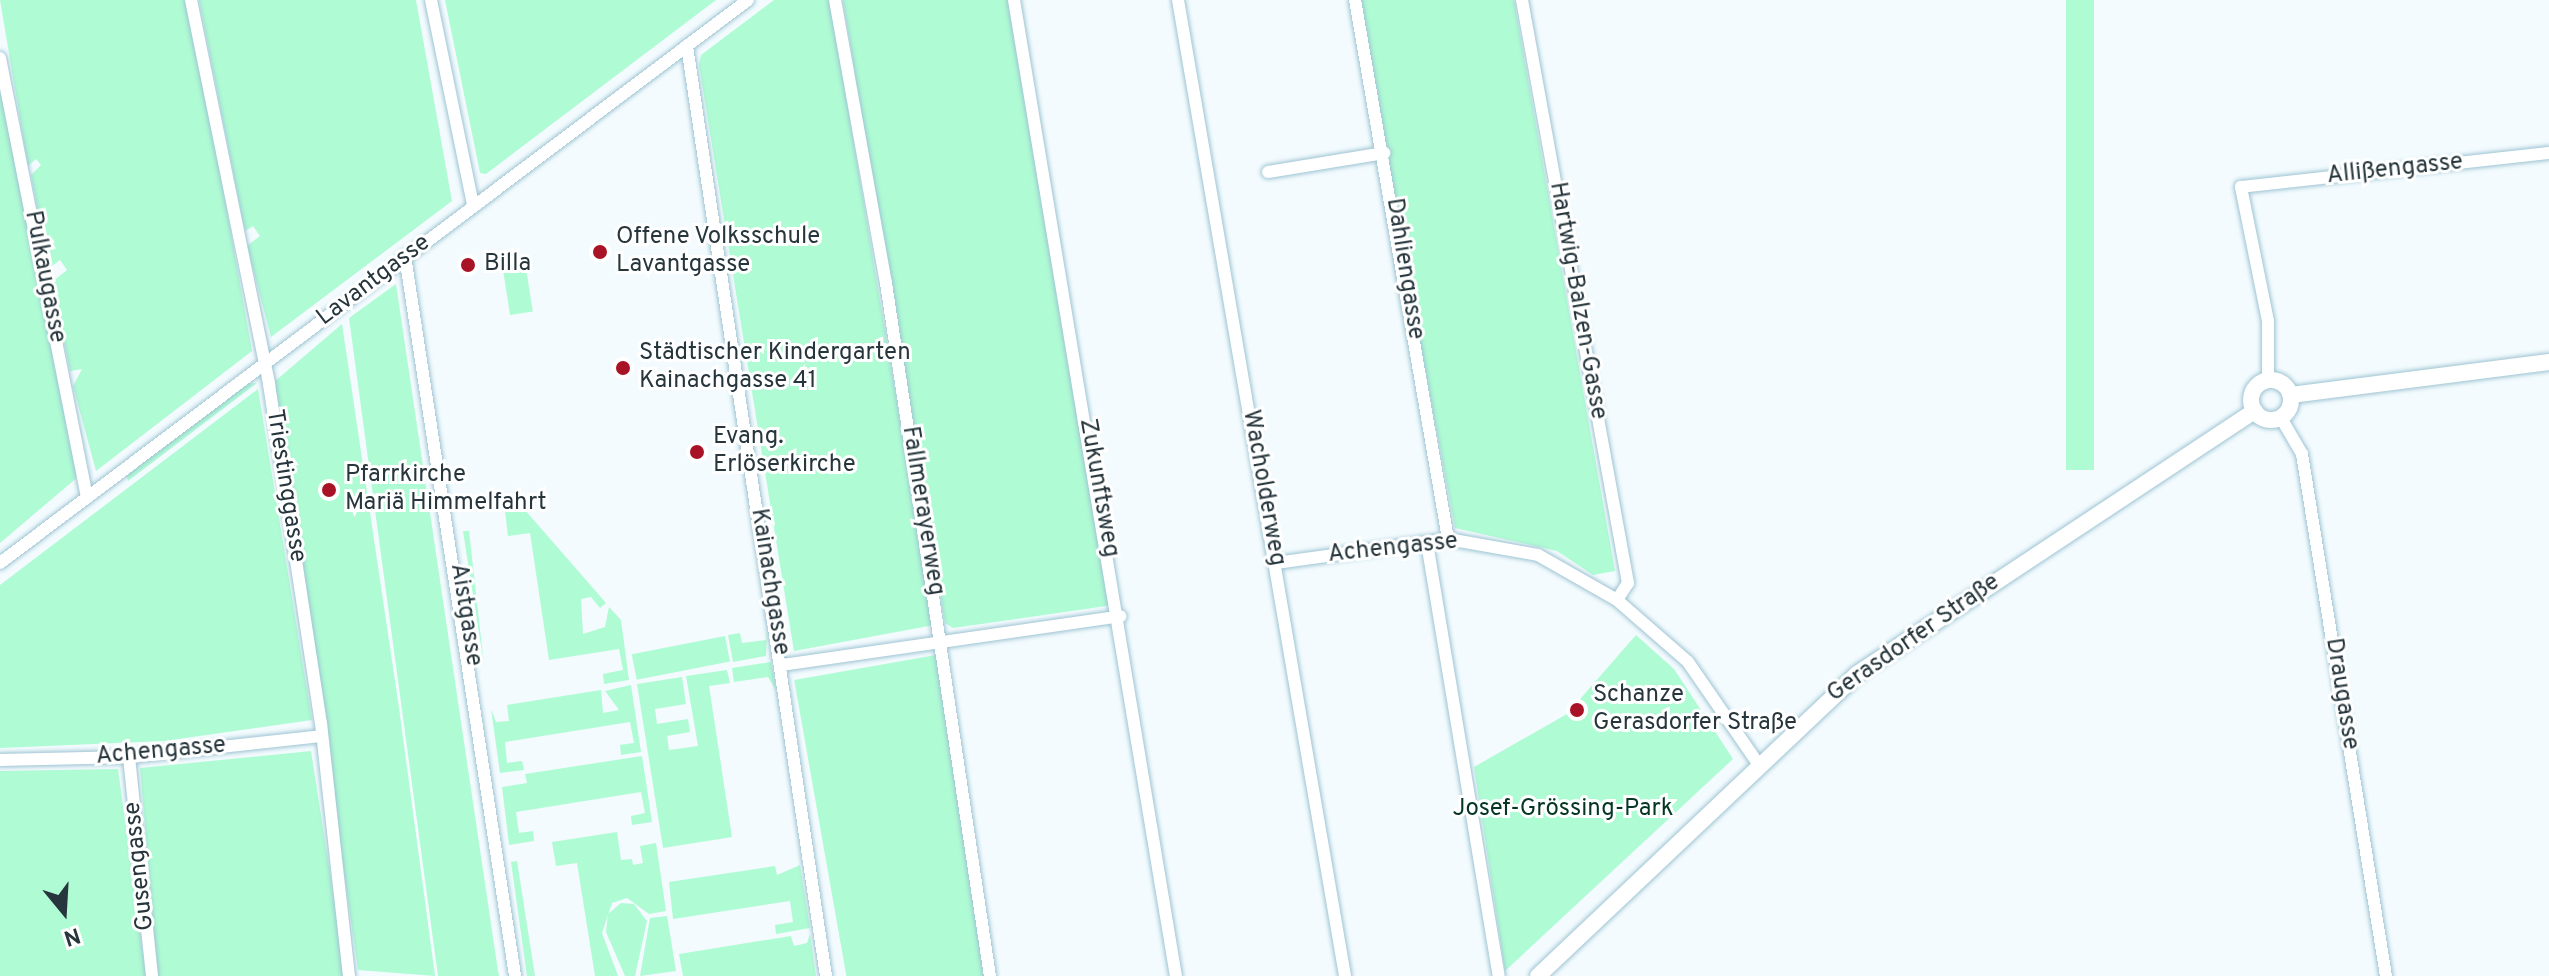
<!DOCTYPE html>
<meta charset="utf-8">
<style>
body{margin:0}
#map{position:relative;width:2549px;height:976px;overflow:hidden;background:#f3fbfe;font-family:Overpass,sans-serif}
div>[style]{position:absolute}
.green>*{inset:0;background:#affbd4;transform-origin:0 0}
.roads{filter:drop-shadow(0 0 2px #9ec4d3) drop-shadow(0 0 2px #9ec4d3)}
.minor>*{height:12px;margin:-6px;padding:0 6px;transform-origin:6px;border-radius:6px;background:#fff}
.secondary>*{height:16px;margin:-8px;padding:0 8px;transform-origin:8px;border-radius:8px;background:#fff}
.secondary>.ring{margin:-8px;padding:0;box-sizing:content-box;background:none;border:16px solid #fff;border-radius:50%}
.dots>*{width:22px;height:22px;translate:-50% -50%;box-sizing:border-box;border:4px solid #fff;border-radius:50%}
span{translate:-50% -50%;white-space:nowrap;text-align:center;line-height:1.15;-webkit-text-stroke:6px #fff;paint-order:stroke}
.street-label{font-size:24px;color:#26363c}
.poi-label{font-size:24px;color:#26363c}
.left{translate:0 -50%;text-align:left}
.park-label{font-size:24px;color:#043623}
.north{position:absolute;left:24px;top:872px;width:80px;height:80px;-webkit-text-stroke:6px #fff;paint-order:stroke;rotate:162deg;font-size:22px;font-weight:700;line-height:32px;text-align:center;color:#26363c}
.north::after{content:'';display:block;margin:auto;width:28px;height:36px;background:#26363c;clip-path:polygon(50% 0,100% 100%,50% 72%,0 100%)}
</style>
<div id="map">
<div class="green">
<div style="clip-path:polygon(0 0,185px 0,215px 144px,252px 351px,96px 471px,73px 386px,82px 369px,70px 371px,52px 282px,67px 270px,60px 260px,49px 268px,31px 175px,41px 165px,36px 159px,28px 166px)"></div>
<div style="clip-path:polygon(199px 0,416px 0,452px 201px,271px 337px,247px 246px,260px 236px,253px 226px,245px 231px)"></div>
<div style="clip-path:polygon(445px 0,716px 0,486px 174px,480px 173px)"></div>
<div style="clip-path:polygon(774px 0,830px 0,934px 625px,794px 651px,699px 65px,701px 55px)"></div>
<div style="clip-path:polygon(843px 0,1009px 0,1113px 605px,953px 628px,945px 623px)"></div>
<div style="clip-path:polygon(1356px 0,1514px 0,1615px 571px,1593px 575px,1557px 551px,1455px 528px)"></div>
<div style="left:2066px;top:0;width:28px;height:470px"></div>
<div style="clip-path:polygon(0 83px,79px 476px,0 543px)"></div>
<div style="left:525px;top:262px;width:50px;height:23px;rotate:81deg"></div>
<div style="clip-path:polygon(396px 284px,498px 971px,499px 976px,438px 976px,349px 318px)"></div>
<div style="clip-path:polygon(342px 324px,399px 708px,435px 976px,358px 970px,274px 382px)"></div>
<div style="clip-path:polygon(257px 383px,128px 481px,126px 472px,244px 384px)"></div>
<div style="clip-path:polygon(258px 389px,312px 720px,164px 741px,0 748px,0 585px)"></div>
<div style="clip-path:polygon(518px 502px,606px 603px,600px 608px,591px 597px,581px 599px,583px 634px,605px 627px,609px 607px,621px 620px,629px 680px,604px 684px,603px 674px,623px 670px,619px 649px,549px 660px,530px 533px,508px 536px,504px 503px)"></div>
<div style="clip-path:polygon(463px 531px,469px 531px,484px 665px)"></div>
<div style="clip-path:polygon(767px 631px,766px 656px,733px 662px,728px 635px,740px 633px,742px 643px,766px 640px)"></div>
<div style="clip-path:polygon(1636px 635px,1674px 669px,1733px 759px,1505px 971px,1474px 767px,1567px 714px)"></div>
<div style="left:725px;top:636px;width:26px;height:95px;rotate:79deg"></div>
<div style="left:936px;top:655px;width:326px;height:144px;rotate:80deg"></div>
<div style="clip-path:polygon(771px 662px,776px 690px,768px 677px,734px 682px,732px 668px)"></div>
<div style="clip-path:polygon(727px 670px,730px 683px,709px 686px,732px 837px,663px 848px,637px 684px,682px 677px,686px 704px,655px 709px,657px 724px,688px 719px,690px 732px,667px 736px,669px 750px,698px 746px,686px 676px)"></div>
<div style="clip-path:polygon(631px 685px,641px 752px,621px 755px,620px 745px,634px 743px,630px 722px,505px 742px,507px 763px,522px 761px,524px 770px,500px 773px,491px 709px,496px 722px,509px 721px,507px 705px,601px 690px,603px 713px,619px 710px,605px 691px)"></div>
<div style="clip-path:polygon(311px 751px,346px 976px,158px 976px,140px 768px)"></div>
<div style="clip-path:polygon(642px 756px,652px 822px,632px 825px,631px 816px,645px 813px,641px 792px,516px 812px,519px 833px,533px 831px,534px 841px,509px 845px,502px 787px,527px 783px,525px 774px)"></div>
<div style="clip-path:polygon(118px 769px,146px 976px,0 976px,0 771px)"></div>
<div style="clip-path:polygon(617px 832px,621px 860px,632px 859px,633px 865px,643px 863px,640px 846px,656px 843px,666px 911px,649px 914px,627px 898px,612px 903px,602px 933px,618px 976px,595px 976px,577px 863px,556px 866px,552px 842px)"></div>
<div style="clip-path:polygon(517px 861px,535px 976px,527px 976px,511px 862px)"></div>
<div style="clip-path:polygon(800px 865px,810px 928px,776px 934px,775px 925px,793px 922px,790px 901px,673px 919px,669px 882px,775px 866px,777px 875px)"></div>
<div style="clip-path:polygon(621px 903px,634px 904px,647px 921px,635px 976px,625px 976px,606px 932px,608px 914px)"></div>
<div style="clip-path:polygon(667px 916px,676px 971px,640px 976px,650px 918px)"></div>
<div style="clip-path:polygon(810px 934px,816px 976px,683px 976px,679px 954px,791px 936px,794px 946px,807px 943px)"></div>
</div>
<div class="roads">
<div class="minor">
<div style="left:191px;top:0;width:392px;rotate:78.5deg"></div>
<div style="left:269px;top:384px;width:343px;rotate:81.3deg"></div>
<div style="left:321px;top:723px;width:255px;rotate:83.7deg"></div>
<div style="left:431px;top:0;width:209px;rotate:78.4deg"></div>
<div style="left:835px;top:0;width:288px;rotate:79.8deg"></div>
<div style="left:886px;top:283px;width:701px;rotate:81.47deg"></div>
<div style="left:1014px;top:0;width:989px;rotate:80.58deg"></div>
<div style="left:1178px;top:0;width:990px;rotate:80.29deg"></div>
<div style="left:1355px;top:0;width:547px;rotate:80.21deg"></div>
<div style="left:1522px;top:0;width:593px;rotate:79.7deg"></div>
<div style="left:1628px;top:583px;width:20px;rotate:123deg"></div>
<div style="left:687px;top:46px;width:940px;rotate:81.5deg"></div>
<div style="left:0;top:58px;width:448px;rotate:78.8deg"></div>
<div style="left:1268px;top:172px;width:118px;rotate:-9.3deg"></div>
<div style="left:405px;top:256px;width:728px;rotate:81.31deg"></div>
<div style="left:2268px;top:380px;width:59px;rotate:-90deg"></div>
<div style="left:2268px;top:321px;width:137px;rotate:-101.4deg"></div>
<div style="left:2241px;top:187px;width:310px;rotate:-6.3deg"></div>
<div style="left:2281px;top:418px;width:42px;rotate:59.7deg"></div>
<div style="left:2302px;top:454px;width:529px;rotate:80.86deg"></div>
<div style="left:1427px;top:543px;width:439px;rotate:80.6deg"></div>
<div style="left:0;top:563px;width:936px;rotate:-36.97deg"></div>
<div style="left:1276px;top:563px;width:174px;rotate:-7.9deg"></div>
<div style="left:1448px;top:539px;width:91px;rotate:10.1deg"></div>
<div style="left:1538px;top:555px;width:91px;rotate:29.7deg"></div>
<div style="left:1617px;top:600px;width:94px;rotate:41.1deg"></div>
<div style="left:1688px;top:662px;width:121px;rotate:55.4deg"></div>
<div style="left:782px;top:665px;width:342px;rotate:-8.2deg"></div>
<div style="left:129px;top:757px;width:220px;rotate:84deg"></div>
<div style="left:0;top:760px;width:129px;rotate:-1.3deg"></div>
<div style="left:129px;top:757px;width:193px;rotate:-6.2deg"></div>
</div>
<div class="secondary">
<div class="ring" style="left:2251px;top:380px;width:24px;height:24px"></div>
<div style="left:2291px;top:395px;width:260px;rotate:-7.3deg"></div>
<div style="left:1538px;top:976px;width:439px;rotate:-43.4deg"></div>
<div style="left:1857px;top:674px;width:477px;rotate:-33.5deg"></div>
</div>
</div>
<div class="dots">
<div style="left:600px;top:252px;background:#a91326"></div>
<div style="left:468px;top:265px;background:#a91326"></div>
<div style="left:623px;top:368px;background:#a91326"></div>
<div style="left:697px;top:452px;background:#a91326"></div>
<div style="left:329px;top:490px;background:#a91326"></div>
<div style="left:1577px;top:710px;background:#a91326"></div>
</div>
<div class="street-label">
<span style="left:2395px;top:170px;rotate:-6deg">Allißengasse</span>
<span style="left:1404px;top:269px;rotate:81deg">Dahliengasse</span>
<span style="left:44px;top:277px;rotate:79deg">Pulkaugasse</span>
<span style="left:374px;top:281px;rotate:-37deg">Lavantgasse</span>
<span style="left:1577px;top:301px;rotate:80deg">Hartwig-Balzen-Gasse</span>
<span style="left:285px;top:486px;rotate:81deg">Triestinggasse</span>
<span style="left:1098px;top:488px;rotate:80deg">Zukunftsweg</span>
<span style="left:1263px;top:488px;rotate:80deg">Wacholderweg</span>
<span style="left:922px;top:511px;rotate:81deg">Fallmerayerweg</span>
<span style="left:1393px;top:549px;rotate:-6deg">Achengasse</span>
<span style="left:769px;top:582px;rotate:81deg">Kainachgasse</span>
<span style="left:465px;top:615px;rotate:81deg">Aistgasse</span>
<span style="left:1914px;top:639px;rotate:-35deg">Gerasdorfer Straße</span>
<span style="left:2341px;top:694px;rotate:81deg">Draugasse</span>
<span style="left:161px;top:752px;rotate:-5deg">Achengasse</span>
<span style="left:140px;top:866px;rotate:-96deg">Gusengasse</span>
</div>
<div class="poi-label">
<span class="left" style="left:616px;top:252px">Offene Volksschule<br>Lavantgasse</span>
<span class="left" style="left:484px;top:265px">Billa</span>
<span class="left" style="left:639px;top:368px">Städtischer Kindergarten<br>Kainachgasse 41</span>
<span class="left" style="left:713px;top:452px">Evang.<br>Erlöserkirche</span>
<span class="left" style="left:345px;top:490px">Pfarrkirche<br>Mariä Himmelfahrt</span>
<span class="left" style="left:1593px;top:710px">Schanze<br>Gerasdorfer Straße</span>
</div>
<div class="park-label">
<span style="left:1563px;top:810px">Josef-Grössing-Park</span>
</div>
<div class="north">N</div>
</div>
